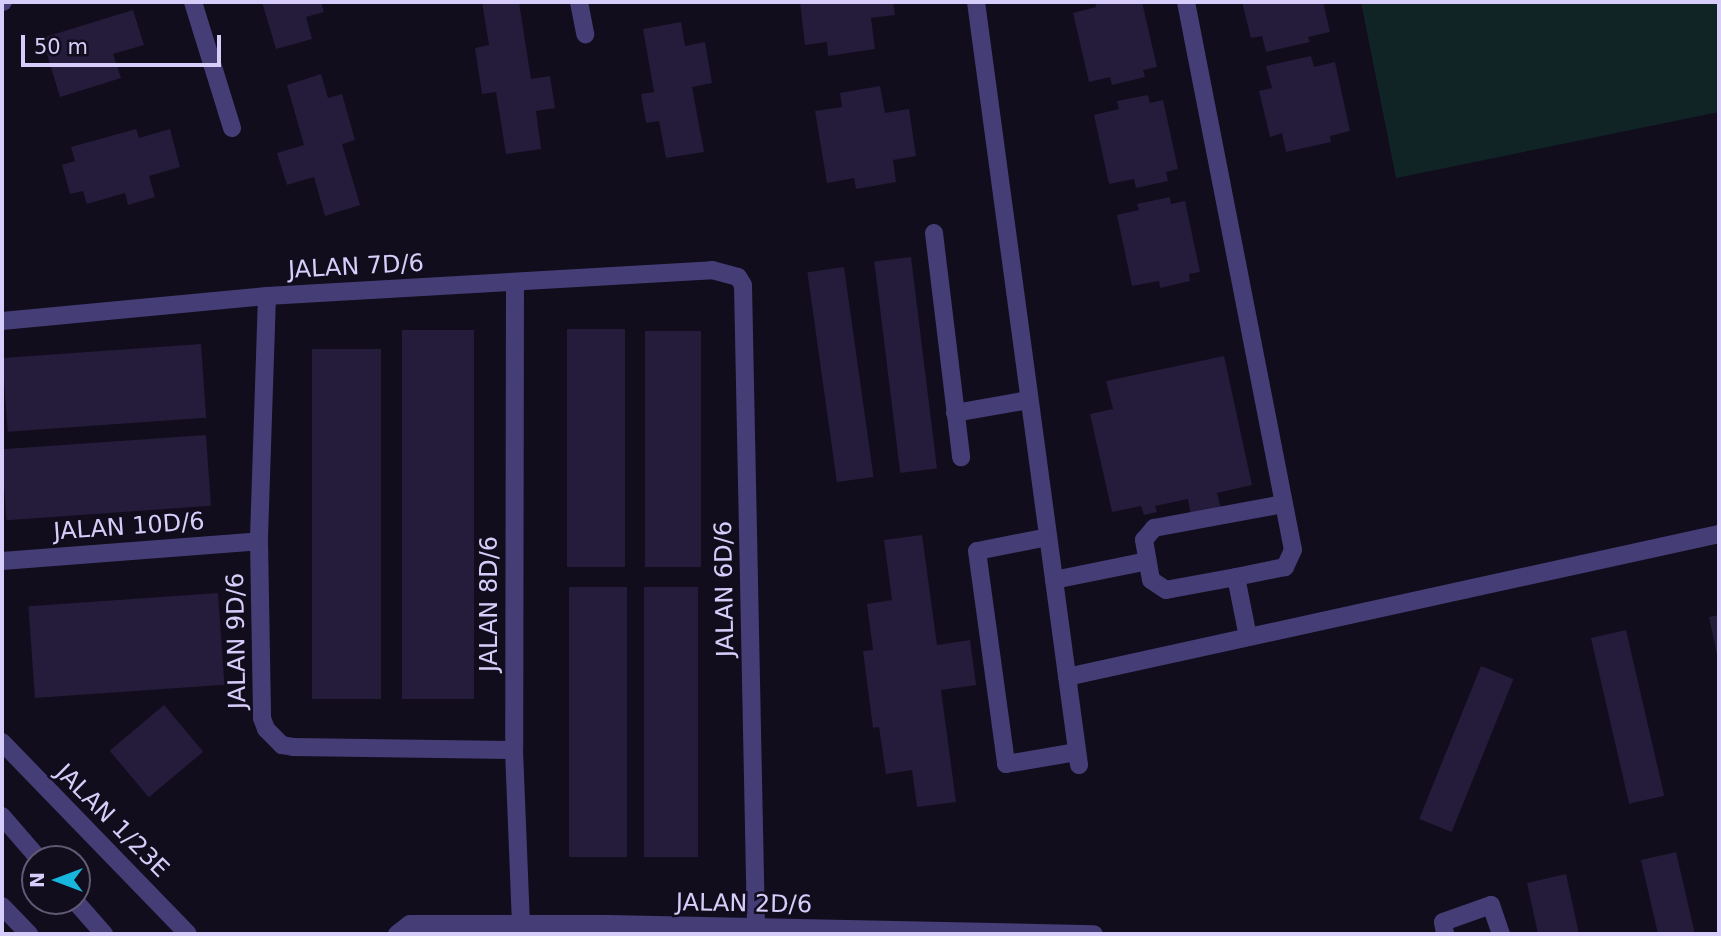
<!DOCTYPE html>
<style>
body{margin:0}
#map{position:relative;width:1721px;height:936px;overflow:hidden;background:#110d1c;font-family:"DejaVu Sans",sans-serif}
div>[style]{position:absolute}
.green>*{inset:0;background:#112425}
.building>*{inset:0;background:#251b3b;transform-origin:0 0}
.minor>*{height:18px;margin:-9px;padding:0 9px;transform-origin:9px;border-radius:9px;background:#453d76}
span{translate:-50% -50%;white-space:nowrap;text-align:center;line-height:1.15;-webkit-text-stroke:5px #110d1c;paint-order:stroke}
.street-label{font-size:24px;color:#d7cdfa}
.frame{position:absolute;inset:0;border:4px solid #d7cdfa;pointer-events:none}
.north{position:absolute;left:21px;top:845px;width:70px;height:70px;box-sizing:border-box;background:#110d1c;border:2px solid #605a75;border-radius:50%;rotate:270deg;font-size:19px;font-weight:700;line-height:28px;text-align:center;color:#d7cdfa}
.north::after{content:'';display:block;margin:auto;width:24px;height:32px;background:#16b6dd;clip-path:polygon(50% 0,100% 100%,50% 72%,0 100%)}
.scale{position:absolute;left:21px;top:35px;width:200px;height:32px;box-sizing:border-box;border:4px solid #d7cdfa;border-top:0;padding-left:9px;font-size:21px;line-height:24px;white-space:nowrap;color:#d7cdfa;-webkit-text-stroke:5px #110d1c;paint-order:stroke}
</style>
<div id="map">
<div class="green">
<div style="clip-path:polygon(1361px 2px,1719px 2px,1719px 112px,1396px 178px)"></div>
</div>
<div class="building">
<div style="clip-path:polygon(262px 2px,321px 2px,324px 12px,306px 17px,312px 39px,276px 49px)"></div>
<div style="clip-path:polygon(482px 2px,519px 2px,531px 79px,550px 76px,555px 108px,536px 111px,541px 149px,506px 154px,496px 92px,482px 94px,475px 48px,489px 45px)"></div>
<div style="clip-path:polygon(800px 2px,893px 2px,895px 15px,871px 18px,875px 49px,828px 56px,827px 42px,805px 45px)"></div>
<div style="clip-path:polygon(1095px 2px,1142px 2px,1157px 67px,1143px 70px,1145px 77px,1112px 85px,1110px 77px,1089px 82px,1073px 13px,1096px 7px)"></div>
<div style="clip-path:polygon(1242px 2px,1323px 2px,1330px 32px,1308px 37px,1310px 42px,1266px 52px,1262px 36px,1251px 38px)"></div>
<div style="clip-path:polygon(133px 10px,144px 45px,113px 54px,121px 78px,60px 97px,42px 38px)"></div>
<div style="clip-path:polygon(681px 22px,685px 46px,705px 42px,712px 83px,692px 87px,704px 152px,666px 158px,659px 121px,646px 123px,641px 94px,654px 92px,643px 29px)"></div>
<div style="clip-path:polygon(1311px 56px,1314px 67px,1335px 62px,1350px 131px,1330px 136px,1331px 142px,1286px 152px,1282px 133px,1270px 137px,1259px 91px,1272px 88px,1266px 66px)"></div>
<div style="clip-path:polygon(321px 74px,328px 98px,342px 94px,355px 140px,342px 144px,360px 205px,325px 216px,314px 177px,287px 185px,277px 153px,304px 145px,287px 85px)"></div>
<div style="clip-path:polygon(880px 86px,885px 113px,909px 109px,916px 156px,893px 160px,896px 182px,856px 189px,854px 178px,827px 183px,815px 111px,842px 107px,840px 93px)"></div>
<div style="clip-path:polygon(1148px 95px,1150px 103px,1163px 100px,1178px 169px,1166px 172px,1168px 181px,1136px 188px,1134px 179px,1109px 184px,1094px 115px,1119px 109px,1117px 101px)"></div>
<div style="clip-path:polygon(136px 129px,139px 138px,170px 129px,180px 167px,149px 176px,155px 197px,128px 205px,125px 193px,87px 204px,83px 191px,70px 194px,62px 165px,75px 161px,71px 147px)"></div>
<div style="clip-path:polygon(1170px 197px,1171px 204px,1185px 201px,1200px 272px,1189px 274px,1190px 281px,1160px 288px,1159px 281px,1132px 286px,1117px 215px,1139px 210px,1137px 204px)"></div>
<div style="left:911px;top:257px;width:213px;height:37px;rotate:83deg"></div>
<div style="left:844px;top:267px;width:212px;height:37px;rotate:82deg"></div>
<div style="left:625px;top:329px;width:238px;height:58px;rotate:90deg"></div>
<div style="left:402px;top:330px;width:72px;height:369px"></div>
<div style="left:645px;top:331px;width:56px;height:236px"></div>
<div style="left:201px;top:344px;width:74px;height:199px;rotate:86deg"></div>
<div style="left:312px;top:349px;width:69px;height:350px"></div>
<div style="clip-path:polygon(1224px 356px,1252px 485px,1217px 493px,1221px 509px,1191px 516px,1188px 499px,1155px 506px,1157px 512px,1144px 515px,1141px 506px,1112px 512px,1090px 414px,1113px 409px,1106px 381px)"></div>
<div style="left:206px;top:435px;width:71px;height:205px;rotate:86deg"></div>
<div style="clip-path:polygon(922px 535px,937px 645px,970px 640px,976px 685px,941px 690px,956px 802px,917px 807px,912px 770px,886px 774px,879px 727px,873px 728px,863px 651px,873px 650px,867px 604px,892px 600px,884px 540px)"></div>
<div style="left:569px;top:587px;width:58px;height:270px"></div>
<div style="left:644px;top:587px;width:54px;height:270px"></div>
<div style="left:218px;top:593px;width:92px;height:190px;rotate:86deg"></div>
<div style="clip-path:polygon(1719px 615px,1719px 659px,1718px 659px,1709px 617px)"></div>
<div style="left:1626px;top:630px;width:170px;height:36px;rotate:77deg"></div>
<div style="left:1481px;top:666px;width:35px;height:165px;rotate:22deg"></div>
<div style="left:164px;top:705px;width:61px;height:71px;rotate:50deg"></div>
<div style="left:1676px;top:852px;width:84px;height:36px;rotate:77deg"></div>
<div style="clip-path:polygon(1566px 874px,1579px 934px,1538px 934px,1527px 883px)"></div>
</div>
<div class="minor">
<div style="left:2px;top:2px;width:1px"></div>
<div style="left:193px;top:2px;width:132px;rotate:72.8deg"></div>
<div style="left:579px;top:2px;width:33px;rotate:79deg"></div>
<div style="left:976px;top:2px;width:770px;rotate:82.31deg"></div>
<div style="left:1186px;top:2px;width:558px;rotate:78.95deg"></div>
<div style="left:1293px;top:550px;width:19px;rotate:115deg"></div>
<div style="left:1285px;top:567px;width:50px;rotate:168.5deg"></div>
<div style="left:1236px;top:577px;width:71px;rotate:169.5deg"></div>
<div style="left:1166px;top:590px;width:18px;rotate:-146deg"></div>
<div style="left:1151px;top:580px;width:41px;rotate:-99.9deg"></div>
<div style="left:1144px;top:540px;width:16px;rotate:-50deg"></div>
<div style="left:1154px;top:528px;width:132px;rotate:-10.5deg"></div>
<div style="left:934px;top:233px;width:226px;rotate:83.1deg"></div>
<div style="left:515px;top:284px;width:466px;rotate:90.1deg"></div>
<div style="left:514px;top:750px;width:175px;rotate:87.7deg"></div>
<div style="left:267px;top:296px;width:245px;rotate:91.9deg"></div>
<div style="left:259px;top:541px;width:177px;rotate:89deg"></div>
<div style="left:262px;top:718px;width:12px;rotate:70deg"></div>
<div style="left:266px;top:729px;width:23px;rotate:45deg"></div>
<div style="left:282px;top:745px;width:11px;rotate:10deg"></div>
<div style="left:293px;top:747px;width:221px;rotate:0.8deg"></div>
<div style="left:2px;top:321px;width:266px;rotate:-5.4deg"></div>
<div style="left:267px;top:296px;width:446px;rotate:-3.3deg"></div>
<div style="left:712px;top:270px;width:27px;rotate:15deg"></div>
<div style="left:738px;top:277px;width:9px;rotate:58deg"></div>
<div style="left:743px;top:285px;width:644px;rotate:88.84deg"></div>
<div style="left:955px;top:413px;width:75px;rotate:-10deg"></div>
<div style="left:1048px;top:537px;width:72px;rotate:168.8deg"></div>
<div style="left:977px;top:551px;width:215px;rotate:82.2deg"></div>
<div style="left:1006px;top:764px;width:72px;rotate:-9.6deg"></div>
<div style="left:2px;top:561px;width:258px;rotate:-4.4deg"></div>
<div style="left:1236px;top:577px;width:61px;rotate:78.7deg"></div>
<div style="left:1054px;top:580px;width:95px;rotate:-11.5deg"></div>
<div style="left:1067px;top:677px;width:667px;rotate:-12.37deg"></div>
<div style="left:2px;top:742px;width:267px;rotate:45.9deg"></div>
<div style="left:2px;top:816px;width:57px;rotate:49.3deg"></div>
<div style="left:75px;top:901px;width:44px;rotate:48.7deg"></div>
<div style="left:2px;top:906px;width:39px;rotate:46deg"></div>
<div style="left:397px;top:934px;width:16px;rotate:-38deg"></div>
<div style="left:410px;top:924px;width:198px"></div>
<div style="left:608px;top:924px;width:486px;rotate:1.2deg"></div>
<div style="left:1445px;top:934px;width:12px;rotate:-99deg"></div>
<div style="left:1443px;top:922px;width:51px;rotate:-19.5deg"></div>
<div style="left:1491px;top:905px;width:31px;rotate:71deg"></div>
</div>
<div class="street-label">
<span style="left:356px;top:267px;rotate:-3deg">JALAN 7D/6</span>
<span style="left:129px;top:527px;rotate:-4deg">JALAN 10D/6</span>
<span style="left:725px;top:589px;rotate:-91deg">JALAN 6D/6</span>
<span style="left:490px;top:604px;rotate:-90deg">JALAN 8D/6</span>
<span style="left:237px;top:641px;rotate:-91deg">JALAN 9D/6</span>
<span style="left:112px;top:821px;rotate:45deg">JALAN 1/23E</span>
<span style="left:744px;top:904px;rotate:1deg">JALAN 2D/6</span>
</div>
<div class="frame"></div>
<div class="north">N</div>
<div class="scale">50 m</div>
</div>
